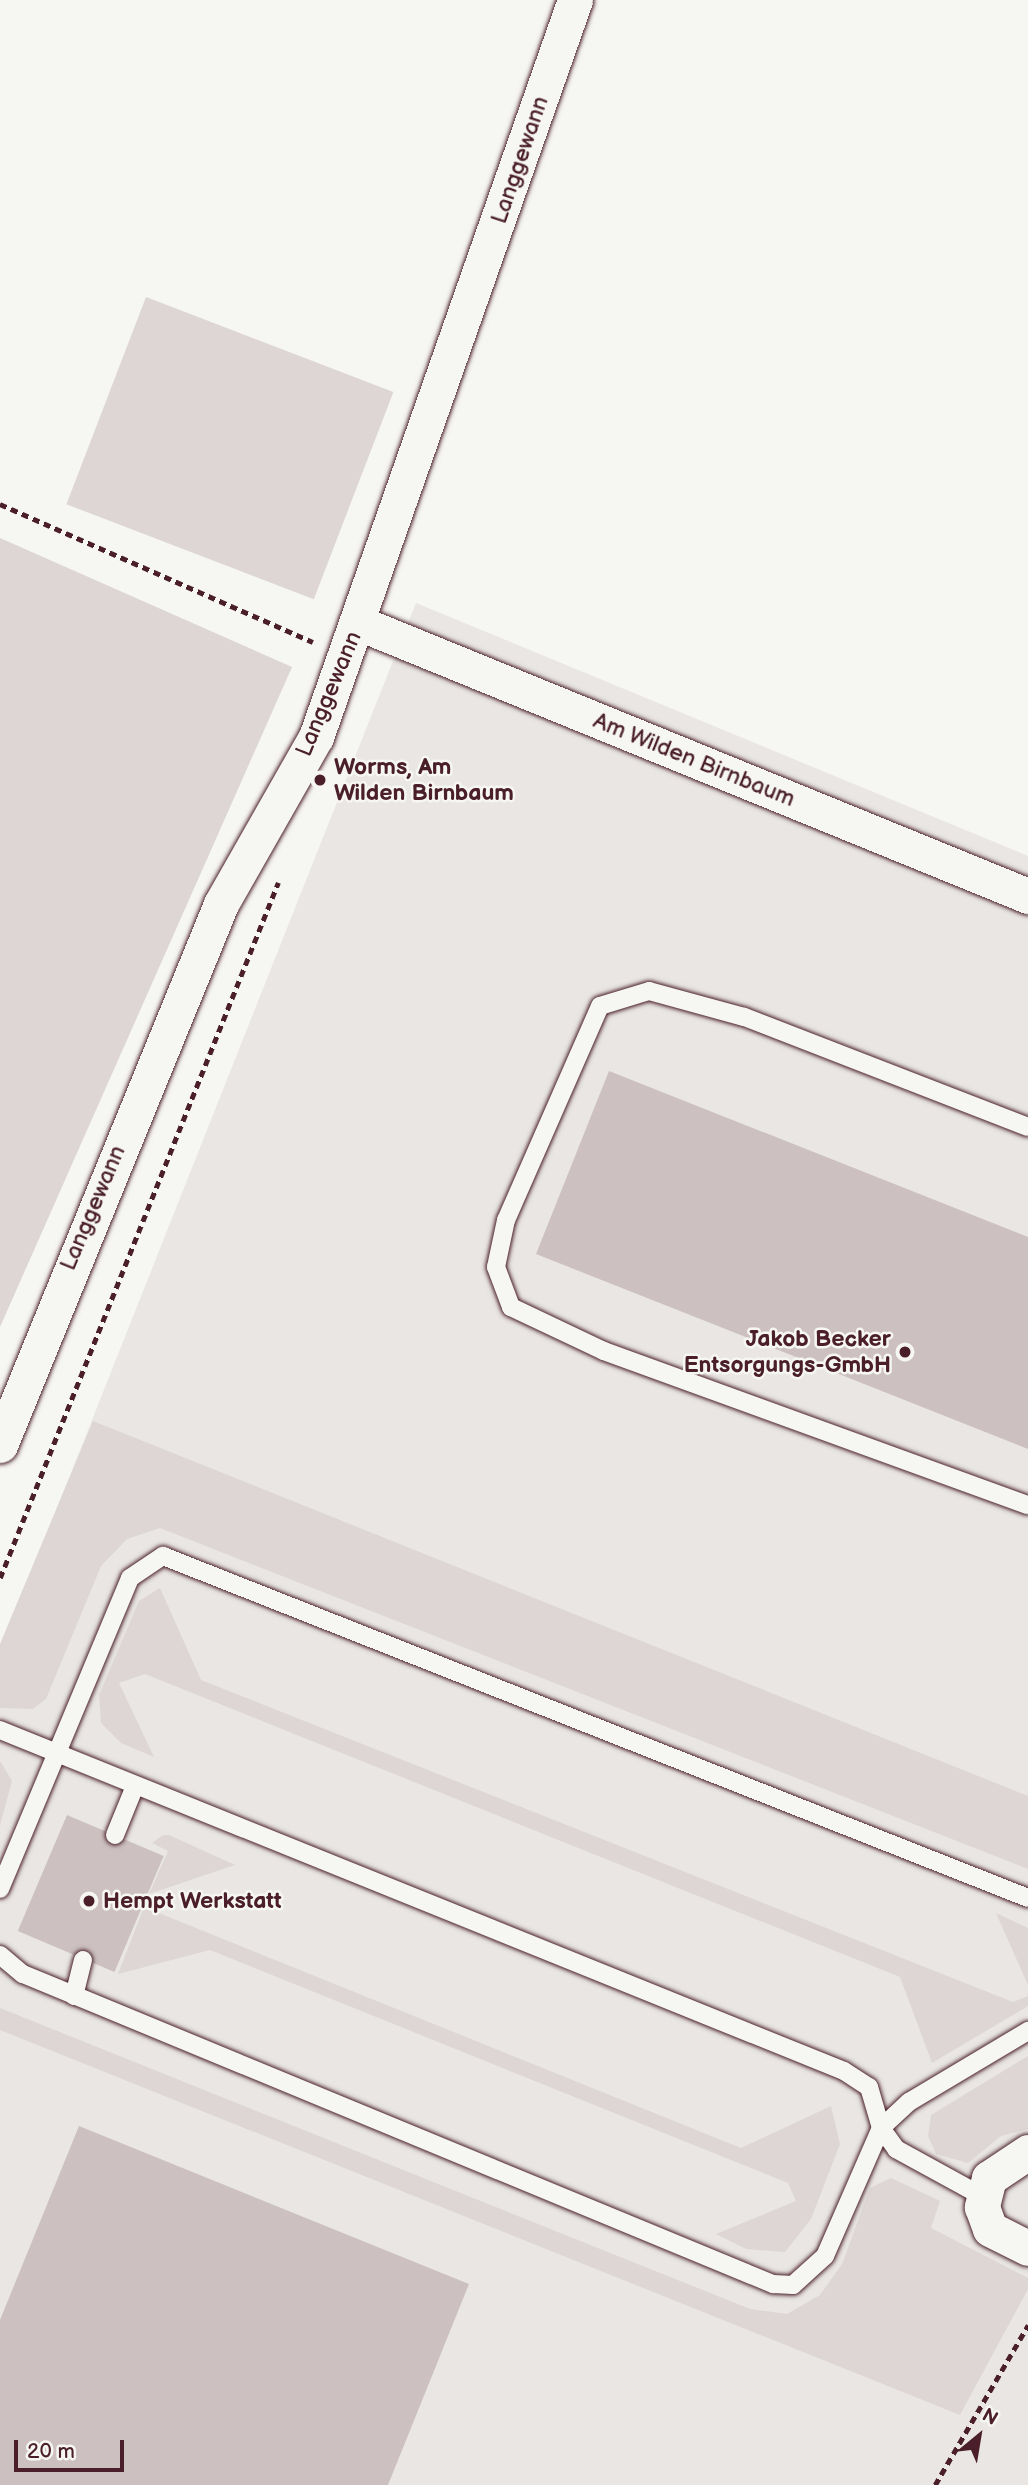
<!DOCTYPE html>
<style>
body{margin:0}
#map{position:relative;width:1028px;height:2485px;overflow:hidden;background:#f6f6f2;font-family:"Balsamiq Sans",sans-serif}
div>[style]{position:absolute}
.built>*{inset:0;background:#e9e6e3}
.green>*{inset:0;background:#ddd6d5;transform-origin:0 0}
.building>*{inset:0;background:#ccc1c0;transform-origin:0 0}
.path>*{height:4.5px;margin-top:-2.25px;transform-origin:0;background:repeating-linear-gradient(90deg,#4a1f2b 0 7px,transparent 0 12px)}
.roads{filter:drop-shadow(0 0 2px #4a1f2b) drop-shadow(0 0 2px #4a1f2b)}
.service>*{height:18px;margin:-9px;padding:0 9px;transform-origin:9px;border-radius:9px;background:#f6f6f2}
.minor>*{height:35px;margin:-17.5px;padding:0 17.5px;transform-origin:17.5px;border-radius:17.5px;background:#f6f6f2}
.dots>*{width:19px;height:19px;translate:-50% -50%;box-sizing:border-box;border:4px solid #f6f6f2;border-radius:50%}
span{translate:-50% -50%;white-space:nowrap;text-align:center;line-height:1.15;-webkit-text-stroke:5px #f6f6f2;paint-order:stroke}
.street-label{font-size:23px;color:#4a1f2b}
.poi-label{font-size:23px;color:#4a1f2b;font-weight:700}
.left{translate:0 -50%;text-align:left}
.right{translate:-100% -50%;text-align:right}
.north{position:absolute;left:944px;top:2401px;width:70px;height:70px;-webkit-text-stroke:5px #f6f6f2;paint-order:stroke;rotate:30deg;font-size:19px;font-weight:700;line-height:28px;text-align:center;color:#4a1f2b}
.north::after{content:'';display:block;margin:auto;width:24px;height:32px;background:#4a1f2b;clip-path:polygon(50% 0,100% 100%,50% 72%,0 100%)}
.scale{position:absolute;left:14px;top:2440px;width:110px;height:32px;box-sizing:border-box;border:4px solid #4a1f2b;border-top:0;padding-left:9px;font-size:21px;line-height:24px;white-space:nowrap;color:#4a1f2b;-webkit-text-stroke:5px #f6f6f2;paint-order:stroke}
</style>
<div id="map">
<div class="built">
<div style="clip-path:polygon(416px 603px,1028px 856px,1028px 2485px,0 2485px,0 1652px)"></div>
</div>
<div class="green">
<div style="left:146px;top:297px;width:265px;height:222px;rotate:21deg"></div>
<div style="clip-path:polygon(0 538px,292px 667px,0 1327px)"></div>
<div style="clip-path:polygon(93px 1421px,1028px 1796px,1028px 1869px,160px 1528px,127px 1539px,101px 1566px,46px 1699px,33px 1709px,0 1708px,0 1644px)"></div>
<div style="clip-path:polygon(160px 1588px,201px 1680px,1013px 2002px,1028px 1996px,1028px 2006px,932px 2063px,900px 1977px,145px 1674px,119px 1683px,154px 1757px,121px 1743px,101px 1723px,99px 1695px,139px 1601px)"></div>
<div style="clip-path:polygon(0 1761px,12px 1781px,0 1825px)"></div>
<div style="clip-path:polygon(163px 1835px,169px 1835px,235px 1865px,149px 1894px,168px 1851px,152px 1843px)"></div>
<div style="clip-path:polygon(144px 1907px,741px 2148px,831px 2106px,840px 2144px,811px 2219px,785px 2252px,746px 2249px,716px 2234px,796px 2201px,788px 2183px,210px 1950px,118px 1974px)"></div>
<div style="clip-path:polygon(996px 1913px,1028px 1928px,1028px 1985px)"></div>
<div style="clip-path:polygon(0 2008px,750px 2309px,787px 2314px,820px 2295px,842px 2264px,870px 2188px,891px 2178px,940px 2201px,931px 2228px,1028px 2278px,1028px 2289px,960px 2415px,0 2030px)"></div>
<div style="clip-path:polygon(1028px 2056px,1028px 2129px,1001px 2136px,968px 2163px,936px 2154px,928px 2136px,931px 2115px)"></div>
</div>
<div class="building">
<div style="clip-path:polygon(609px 1071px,1028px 1237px,1028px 1449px,536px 1254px)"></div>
<div style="left:67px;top:1815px;width:105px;height:126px;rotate:23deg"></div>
<div style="clip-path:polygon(79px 2126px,469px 2284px,388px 2485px,0 2485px,0 2320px)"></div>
</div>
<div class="path">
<div style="left:0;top:504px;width:342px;rotate:23.8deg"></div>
<div style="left:0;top:1578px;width:749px;rotate:-68.2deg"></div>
<div style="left:935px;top:2485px;width:185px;rotate:-59.8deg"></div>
</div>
<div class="roads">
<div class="service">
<div style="left:1028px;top:1127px;width:305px;rotate:-158.8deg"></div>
<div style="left:744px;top:1017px;width:98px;rotate:-164.7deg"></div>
<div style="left:649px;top:991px;width:51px;rotate:163deg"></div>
<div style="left:600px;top:1006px;width:234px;rotate:113.7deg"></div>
<div style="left:506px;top:1220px;width:48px;rotate:102deg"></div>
<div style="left:496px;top:1267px;width:43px;rotate:69.4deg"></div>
<div style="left:511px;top:1307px;width:103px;rotate:25.3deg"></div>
<div style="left:604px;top:1351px;width:451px;rotate:20deg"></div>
<div style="left:0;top:1730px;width:910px;rotate:22deg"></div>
<div style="left:844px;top:2071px;width:30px;rotate:33deg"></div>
<div style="left:869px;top:2087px;width:43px;rotate:73.7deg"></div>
<div style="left:881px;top:2128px;width:26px;rotate:54deg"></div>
<div style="left:896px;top:2149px;width:98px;rotate:28.7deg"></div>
<div style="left:115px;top:1835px;width:53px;rotate:-67.8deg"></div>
<div style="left:0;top:1889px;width:337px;rotate:-67.3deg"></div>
<div style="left:130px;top:1578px;width:40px;rotate:-34deg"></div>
<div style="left:163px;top:1556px;width:930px;rotate:21.57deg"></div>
<div style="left:0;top:1955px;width:30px;rotate:40deg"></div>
<div style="left:23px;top:1974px;width:812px;rotate:22.46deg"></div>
<div style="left:773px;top:2284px;width:20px;rotate:3deg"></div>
<div style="left:793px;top:2285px;width:43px;rotate:-42.2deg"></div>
<div style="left:825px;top:2256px;width:140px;rotate:-66.4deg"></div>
<div style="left:881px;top:2128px;width:38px;rotate:-43deg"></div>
<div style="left:909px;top:2102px;width:139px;rotate:-30.8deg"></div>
<div style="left:74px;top:1996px;width:37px;rotate:-76deg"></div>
</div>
<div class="minor">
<div style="left:359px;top:623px;width:723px;rotate:22.2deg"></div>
<div style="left:0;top:1445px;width:584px;rotate:-67.78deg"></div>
<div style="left:221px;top:904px;width:192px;rotate:-60.4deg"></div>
<div style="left:316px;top:737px;width:781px;rotate:-70.64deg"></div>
<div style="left:1028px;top:2152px;width:47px;rotate:146.3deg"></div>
<div style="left:989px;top:2178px;width:30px;rotate:104deg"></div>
<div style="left:982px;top:2207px;width:23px;rotate:70deg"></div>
<div style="left:990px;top:2229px;width:42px;rotate:26.6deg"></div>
</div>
</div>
<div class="dots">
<div style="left:320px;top:780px;background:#4a1f2b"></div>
<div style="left:905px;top:1352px;background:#4a1f2b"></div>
<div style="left:89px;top:1901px;background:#4a1f2b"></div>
</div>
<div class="street-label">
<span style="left:520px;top:160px;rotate:-71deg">Langgewann</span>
<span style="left:329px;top:694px;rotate:-67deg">Langgewann</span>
<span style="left:694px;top:760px;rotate:22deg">Am Wilden Birnbaum</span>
<span style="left:93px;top:1208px;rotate:-67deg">Langgewann</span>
</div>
<div class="poi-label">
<span class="left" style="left:334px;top:780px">Worms, Am<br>Wilden Birnbaum</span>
<span class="right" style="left:891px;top:1352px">Jakob Becker<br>Entsorgungs-GmbH</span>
<span class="left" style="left:103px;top:1901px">Hempt Werkstatt</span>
</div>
<div class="north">N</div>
<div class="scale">20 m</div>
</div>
